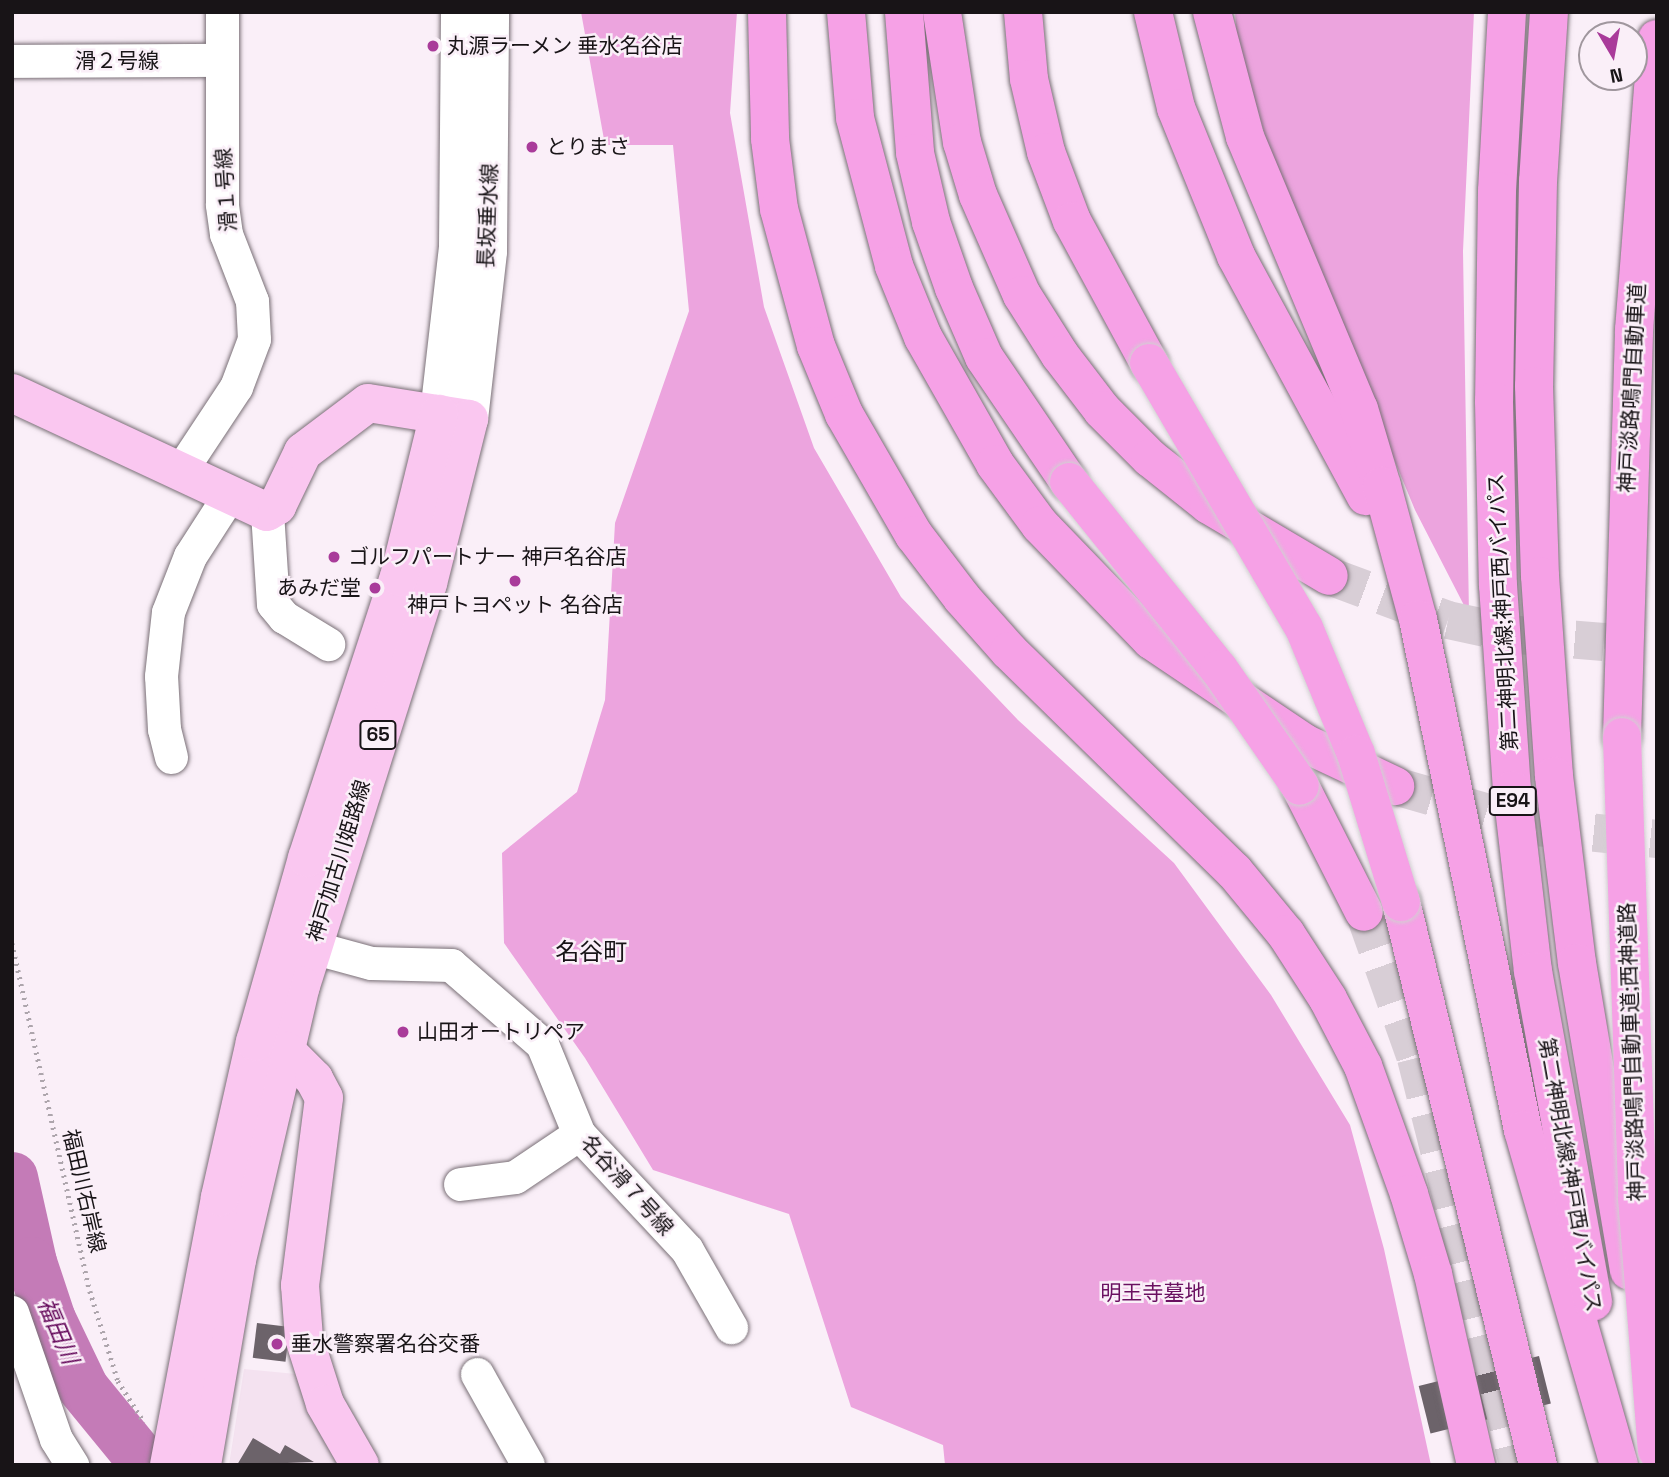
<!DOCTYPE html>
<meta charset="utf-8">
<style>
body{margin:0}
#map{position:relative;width:1669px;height:1477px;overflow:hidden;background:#faeff8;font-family:"Space Grotesk","Noto Sans JP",sans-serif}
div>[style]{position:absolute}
.built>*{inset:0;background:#f4e2f0}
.green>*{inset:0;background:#eca4de}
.river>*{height:51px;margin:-25.5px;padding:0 25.5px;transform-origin:25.5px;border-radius:25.5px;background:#c47bb7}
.building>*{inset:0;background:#6c636a;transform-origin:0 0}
.highway-tunnel>*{height:38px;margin-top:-19px;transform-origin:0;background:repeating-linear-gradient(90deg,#d8ced6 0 38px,transparent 0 57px)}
.path>*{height:4.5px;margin-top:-2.25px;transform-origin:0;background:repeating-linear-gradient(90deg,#ada5ac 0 2px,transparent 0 7px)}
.roads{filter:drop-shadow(0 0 2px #7a7077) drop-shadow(0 0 2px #7a7077)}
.street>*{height:33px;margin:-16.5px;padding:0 16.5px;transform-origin:16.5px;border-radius:16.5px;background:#fff}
.secondary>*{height:38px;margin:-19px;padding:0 19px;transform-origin:19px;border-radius:19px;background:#fff}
.primary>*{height:38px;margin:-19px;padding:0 19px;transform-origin:19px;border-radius:19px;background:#fac7f0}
.highway>*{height:38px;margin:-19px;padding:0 19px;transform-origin:19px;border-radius:19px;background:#f6a1e6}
.bridges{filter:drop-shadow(0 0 2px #d1d0d1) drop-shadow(0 0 2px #d1d0d1)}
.highway-bridge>*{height:38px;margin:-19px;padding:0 19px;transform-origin:19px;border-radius:19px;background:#f6a1e6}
.dots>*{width:19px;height:19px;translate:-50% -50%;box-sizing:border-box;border:4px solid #faeff8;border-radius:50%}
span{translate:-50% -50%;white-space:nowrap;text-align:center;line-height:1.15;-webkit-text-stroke:5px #faeff8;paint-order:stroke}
.shield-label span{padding:2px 5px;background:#faeff8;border:2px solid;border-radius:5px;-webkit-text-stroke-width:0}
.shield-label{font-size:19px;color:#181417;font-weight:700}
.poi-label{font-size:21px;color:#181417}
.left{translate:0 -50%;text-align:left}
.right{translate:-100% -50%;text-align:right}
.street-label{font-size:21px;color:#181417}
.park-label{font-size:21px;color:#6a1060}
.water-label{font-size:23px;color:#65095b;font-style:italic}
.quarter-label{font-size:24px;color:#181417}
.frame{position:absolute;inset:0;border:14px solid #181417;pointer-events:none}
.north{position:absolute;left:1578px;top:21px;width:70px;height:70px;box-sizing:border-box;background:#faeff8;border:2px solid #a0979e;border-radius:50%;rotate:170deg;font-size:19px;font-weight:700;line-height:28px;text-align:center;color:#181417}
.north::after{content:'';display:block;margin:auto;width:24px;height:32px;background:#a93b9a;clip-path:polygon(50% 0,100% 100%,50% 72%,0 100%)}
</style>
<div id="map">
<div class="built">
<div style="clip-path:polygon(244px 1369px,296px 1374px,344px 1465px,229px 1465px)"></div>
</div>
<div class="green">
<div style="clip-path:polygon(581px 12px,737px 12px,730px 113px,764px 307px,814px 448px,901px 597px,1018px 720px,1174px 863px,1271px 995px,1350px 1125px,1384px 1249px,1431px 1465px,945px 1465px,943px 1445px,851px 1407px,789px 1214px,653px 1170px,585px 1058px,504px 943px,502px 853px,577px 792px,605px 700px,615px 523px,689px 311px,673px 145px,605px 145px)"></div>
<div style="clip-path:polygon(1235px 12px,1474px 12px,1463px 251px,1469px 615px,1415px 510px,1276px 173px,1237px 40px)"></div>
</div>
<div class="river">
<div style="left:12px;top:1177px;width:87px;rotate:77.4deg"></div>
<div style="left:31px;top:1262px;width:60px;rotate:71.6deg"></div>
<div style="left:50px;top:1319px;width:76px;rotate:64.4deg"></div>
<div style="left:83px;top:1388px;width:99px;rotate:50.7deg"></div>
</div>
<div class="building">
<div style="left:257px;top:1323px;width:33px;height:35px;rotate:7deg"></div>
<div style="left:1539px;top:1356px;width:49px;height:124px;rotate:76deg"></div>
<div style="clip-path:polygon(253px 1438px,280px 1454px,285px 1445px,314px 1462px,237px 1465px)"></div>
</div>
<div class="highway-tunnel">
<div style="left:1329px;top:576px;width:127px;rotate:20.3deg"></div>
<div style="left:1448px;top:620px;width:72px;rotate:12.1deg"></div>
<div style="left:1518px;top:635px;width:86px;rotate:4.7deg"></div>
<div style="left:1604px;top:642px;width:53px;rotate:-4.3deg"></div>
<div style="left:1395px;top:786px;width:148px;rotate:16.1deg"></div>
<div style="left:1537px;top:827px;width:121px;rotate:5.7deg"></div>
<div style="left:1364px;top:912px;width:155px;rotate:70.4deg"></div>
<div style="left:1416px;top:1058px;width:420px;rotate:75.9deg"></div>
</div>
<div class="path">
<div style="left:12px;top:943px;width:357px;rotate:77.4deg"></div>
<div style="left:90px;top:1291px;width:94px;rotate:72.7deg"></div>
<div style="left:118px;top:1381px;width:49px;rotate:57.6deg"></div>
</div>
<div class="roads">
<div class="street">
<div style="left:12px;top:61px;width:210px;rotate:-0.3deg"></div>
<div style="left:181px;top:470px;width:100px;rotate:-56.5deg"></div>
<div style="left:236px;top:387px;width:51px;rotate:-69.4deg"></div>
<div style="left:254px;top:339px;width:38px;rotate:-93deg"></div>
<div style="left:252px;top:301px;width:72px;rotate:-111.2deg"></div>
<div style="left:226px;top:234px;width:30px;rotate:-98deg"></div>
<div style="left:222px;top:204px;width:192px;rotate:-90deg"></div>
<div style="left:267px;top:512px;width:92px;rotate:86.3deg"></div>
<div style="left:273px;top:604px;width:17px;rotate:50deg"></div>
<div style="left:284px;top:617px;width:52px;rotate:31.5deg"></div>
<div style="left:171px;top:757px;width:29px;rotate:-104deg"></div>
<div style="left:164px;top:729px;width:53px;rotate:-93.2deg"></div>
<div style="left:161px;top:676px;width:64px;rotate:-83.8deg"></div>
<div style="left:168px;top:612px;width:60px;rotate:-68.6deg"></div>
<div style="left:190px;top:556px;width:74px;rotate:-57.2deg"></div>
<div style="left:312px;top:947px;width:61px;rotate:15.2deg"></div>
<div style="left:371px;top:963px;width:80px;rotate:1.4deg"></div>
<div style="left:451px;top:965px;width:121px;rotate:41deg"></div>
<div style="left:542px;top:1044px;width:97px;rotate:67.7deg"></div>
<div style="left:579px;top:1134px;width:158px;rotate:47deg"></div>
<div style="left:687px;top:1250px;width:89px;rotate:60.3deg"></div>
<div style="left:460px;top:1184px;width:55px;rotate:-7.3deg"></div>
<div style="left:515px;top:1177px;width:77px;rotate:-33.9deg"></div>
<div style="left:12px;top:1312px;width:134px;rotate:70.9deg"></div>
<div style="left:56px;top:1439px;width:31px;rotate:58deg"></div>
<div style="left:477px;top:1374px;width:104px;rotate:60.7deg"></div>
</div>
<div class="secondary">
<div style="left:439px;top:414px;width:169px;rotate:-83.5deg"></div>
<div style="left:458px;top:246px;width:234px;rotate:-89.5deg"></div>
<div style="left:469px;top:419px;width:169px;rotate:-83.5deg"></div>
<div style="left:488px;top:251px;width:239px;rotate:-89.5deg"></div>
</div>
<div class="primary">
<div style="left:12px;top:393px;width:281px;rotate:25deg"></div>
<div style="left:267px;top:512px;width:12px;rotate:-31deg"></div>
<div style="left:277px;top:506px;width:60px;rotate:-64.3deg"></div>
<div style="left:303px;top:452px;width:81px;rotate:-37deg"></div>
<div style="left:368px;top:403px;width:102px;rotate:9deg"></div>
<div style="left:469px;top:419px;width:169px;rotate:104deg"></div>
<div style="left:428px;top:583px;width:422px;rotate:107.5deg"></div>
<div style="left:301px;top:985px;width:282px;rotate:103.1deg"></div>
<div style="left:237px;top:1260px;width:208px;rotate:99.7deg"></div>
<div style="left:267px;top:1045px;width:20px;rotate:18deg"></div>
<div style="left:286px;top:1051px;width:40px;rotate:45deg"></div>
<div style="left:314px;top:1079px;width:21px;rotate:62deg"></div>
<div style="left:324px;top:1098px;width:189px;rotate:97.3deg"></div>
<div style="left:300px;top:1285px;width:53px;rotate:85.7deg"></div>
<div style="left:304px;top:1338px;width:69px;rotate:72.3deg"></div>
<div style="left:325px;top:1404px;width:70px;rotate:60.2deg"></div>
<div style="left:169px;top:1465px;width:273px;rotate:-79.2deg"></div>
<div style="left:220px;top:1197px;width:159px;rotate:-77.3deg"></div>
<div style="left:255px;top:1042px;width:191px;rotate:-74.2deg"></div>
<div style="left:307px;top:858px;width:296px;rotate:-71.9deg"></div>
<div style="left:399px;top:577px;width:168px;rotate:-76.2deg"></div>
</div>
<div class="highway">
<div style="left:767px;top:12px;width:127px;rotate:88.6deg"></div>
<div style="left:770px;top:139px;width:71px;rotate:82.7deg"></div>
<div style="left:779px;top:209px;width:142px;rotate:74.9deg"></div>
<div style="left:816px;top:346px;width:74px;rotate:67.6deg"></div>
<div style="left:844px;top:414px;width:140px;rotate:60deg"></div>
<div style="left:914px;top:535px;width:79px;rotate:52.7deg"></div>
<div style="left:962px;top:598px;width:71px;rotate:48.4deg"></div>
<div style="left:1009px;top:651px;width:315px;rotate:44.4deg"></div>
<div style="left:1234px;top:871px;width:82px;rotate:50.5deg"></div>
<div style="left:1286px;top:934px;width:77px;rotate:57.1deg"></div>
<div style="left:1328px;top:999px;width:76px;rotate:62.4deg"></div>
<div style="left:1363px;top:1066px;width:136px;rotate:70.2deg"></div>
<div style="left:1409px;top:1194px;width:84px;rotate:73.3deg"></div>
<div style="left:1433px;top:1274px;width:196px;rotate:77.3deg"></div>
<div style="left:846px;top:12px;width:106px;rotate:85.1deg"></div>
<div style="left:855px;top:118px;width:153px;rotate:75.2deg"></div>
<div style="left:894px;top:266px;width:77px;rotate:67.8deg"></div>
<div style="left:923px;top:337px;width:146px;rotate:60.4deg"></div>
<div style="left:995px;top:464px;width:76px;rotate:53.6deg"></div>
<div style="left:1040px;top:525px;width:160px;rotate:46deg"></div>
<div style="left:1151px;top:640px;width:184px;rotate:33.9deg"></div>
<div style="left:1304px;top:743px;width:101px;rotate:25.3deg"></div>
<div style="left:904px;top:12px;width:141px;rotate:85.5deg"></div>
<div style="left:915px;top:153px;width:71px;rotate:76.9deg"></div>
<div style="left:931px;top:222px;width:70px;rotate:70.8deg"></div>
<div style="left:954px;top:288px;width:75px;rotate:66.5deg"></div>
<div style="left:984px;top:357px;width:151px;rotate:55.8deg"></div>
<div style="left:942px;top:12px;width:132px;rotate:81.3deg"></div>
<div style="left:962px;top:142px;width:55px;rotate:73.2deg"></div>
<div style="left:978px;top:195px;width:109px;rotate:66.3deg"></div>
<div style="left:1022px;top:295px;width:71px;rotate:57.7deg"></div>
<div style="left:1060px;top:355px;width:69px;rotate:52.6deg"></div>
<div style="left:1102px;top:410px;width:68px;rotate:45deg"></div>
<div style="left:1150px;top:458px;width:75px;rotate:38.5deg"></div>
<div style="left:1209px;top:505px;width:139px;rotate:30.6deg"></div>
<div style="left:1023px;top:12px;width:67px;rotate:84.9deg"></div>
<div style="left:1029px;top:79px;width:75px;rotate:76.9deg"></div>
<div style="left:1046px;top:152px;width:74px;rotate:69.4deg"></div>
<div style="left:1072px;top:221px;width:162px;rotate:61.5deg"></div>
<div style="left:1153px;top:12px;width:99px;rotate:76.5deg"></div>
<div style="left:1176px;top:108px;width:160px;rotate:67.9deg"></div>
<div style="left:1236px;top:256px;width:273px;rotate:61.6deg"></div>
<div style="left:1212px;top:12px;width:129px;rotate:75.2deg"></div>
<div style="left:1245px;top:137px;width:295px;rotate:67.3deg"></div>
<div style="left:1359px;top:409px;width:80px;rotate:73.4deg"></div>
<div style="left:1382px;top:486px;width:138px;rotate:74.9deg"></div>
<div style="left:1418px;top:619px;width:522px;rotate:78.39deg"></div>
<div style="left:1523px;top:1130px;width:348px;rotate:74deg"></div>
<div style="left:1507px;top:12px;width:179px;rotate:93.2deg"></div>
<div style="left:1497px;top:191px;width:210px;rotate:90.8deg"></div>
<div style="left:1494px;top:401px;width:184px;rotate:88.8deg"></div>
<div style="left:1498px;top:585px;width:205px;rotate:86.1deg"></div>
<div style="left:1512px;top:790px;width:182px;rotate:83.4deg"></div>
<div style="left:1533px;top:971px;width:336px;rotate:79.7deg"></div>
<div style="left:1549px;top:12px;width:169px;rotate:93.7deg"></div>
<div style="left:1538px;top:181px;width:205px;rotate:91.1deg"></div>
<div style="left:1534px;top:386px;width:190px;rotate:88.2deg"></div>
<div style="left:1540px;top:576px;width:200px;rotate:86deg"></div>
<div style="left:1554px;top:776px;width:188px;rotate:83deg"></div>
<div style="left:1577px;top:963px;width:312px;rotate:80.4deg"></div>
<div style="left:1622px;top:737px;width:407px;rotate:-88.3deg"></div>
<div style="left:1634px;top:330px;width:292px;rotate:-85.5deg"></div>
<div style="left:1300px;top:786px;width:141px;rotate:63.1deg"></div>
<div style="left:1401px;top:902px;width:579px;rotate:76.32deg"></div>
</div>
</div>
<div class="bridges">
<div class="highway-bridge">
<div style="left:1149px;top:363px;width:307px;rotate:59.7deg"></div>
<div style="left:1304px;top:628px;width:136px;rotate:67.6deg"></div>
<div style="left:1356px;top:754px;width:155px;rotate:73.1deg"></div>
<div style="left:1069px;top:482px;width:240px;rotate:51.3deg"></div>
<div style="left:1219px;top:669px;width:142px;rotate:55.3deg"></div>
<div style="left:1622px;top:737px;width:461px;rotate:88.1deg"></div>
<div style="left:1637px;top:1198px;width:253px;rotate:85.5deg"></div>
</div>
</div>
<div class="dots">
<div style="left:433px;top:46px;background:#a93b9a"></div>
<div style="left:532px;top:147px;background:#a93b9a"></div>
<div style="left:334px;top:557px;background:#a93b9a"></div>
<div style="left:515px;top:581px;background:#a93b9a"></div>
<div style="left:375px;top:588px;background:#a93b9a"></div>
<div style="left:403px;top:1032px;background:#a93b9a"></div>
<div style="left:277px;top:1344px;background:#a93b9a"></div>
</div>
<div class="shield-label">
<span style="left:378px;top:735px">65</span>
<span style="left:1513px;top:801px">E94</span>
</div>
<div class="poi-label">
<span class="left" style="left:447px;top:46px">丸源ラーメン 垂水名谷店</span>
<span class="left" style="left:546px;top:147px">とりまさ</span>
<span class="left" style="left:348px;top:557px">ゴルフパートナー 神戸名谷店</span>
<span class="right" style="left:361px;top:588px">あみだ堂</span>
<span style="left:515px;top:605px">神戸トヨペット 名谷店</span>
<span class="left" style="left:417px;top:1032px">山田オートリペア</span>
<span class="left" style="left:291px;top:1344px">垂水警察署名谷交番</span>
</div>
<div class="street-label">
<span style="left:117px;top:61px">滑２号線</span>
<span style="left:226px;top:190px;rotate:-94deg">滑１号線</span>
<span style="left:488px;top:216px;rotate:-88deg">長坂垂水線</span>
<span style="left:1632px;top:388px;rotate:-87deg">神戸淡路鳴門自動車道</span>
<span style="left:1503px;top:612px;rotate:-93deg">第二神明北線;神戸西バイパス</span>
<span style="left:339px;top:861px;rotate:-73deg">神戸加古川姫路線</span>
<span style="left:1632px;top:1052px;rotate:-92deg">神戸淡路鳴門自動車道;西神道路</span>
<span style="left:1570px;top:1175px;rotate:80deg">第二神明北線;神戸西バイパス</span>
<span style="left:627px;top:1185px;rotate:48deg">名谷滑７号線</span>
<span style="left:84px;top:1191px;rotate:77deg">福田川右岸線</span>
</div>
<div class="park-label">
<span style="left:1153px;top:1293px">明王寺墓地</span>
</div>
<div class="water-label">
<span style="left:58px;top:1331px;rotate:67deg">福田川</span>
</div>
<div class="quarter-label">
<span style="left:591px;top:952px">名谷町</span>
</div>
<div class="frame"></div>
<div class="north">N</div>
</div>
